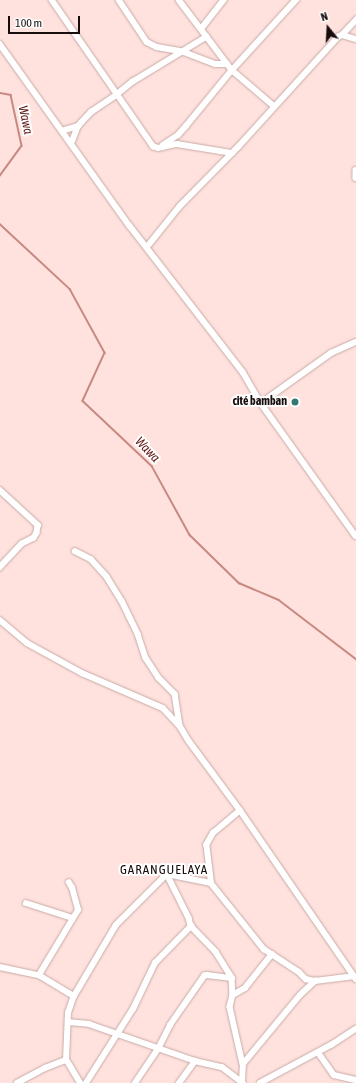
<!DOCTYPE html>
<meta charset="utf-8">
<style>
body{margin:0}
#map{position:relative;width:356px;height:1083px;overflow:hidden;background:#ffe1dd;font-family:"Asap Condensed",sans-serif}
div>[style]{position:absolute}
.stream>*{height:1.5px;margin:-0.75px;padding:0 0.75px;transform-origin:0.75px;border-radius:0.75px;background:#c78982}
.roads{filter:drop-shadow(0 0 1px #c7aba7) drop-shadow(0 0 1px #c7aba7)}
.minor>*{height:5.5px;margin:-2.75px;padding:0 2.75px;transform-origin:2.75px;border-radius:2.75px;background:#fff}
.dots>*{width:11px;height:11px;translate:-50% -50%;box-sizing:border-box;border:2px solid #fff;border-radius:50%}
span{translate:-50% -50%;white-space:nowrap;text-align:center;line-height:1.15;-webkit-text-stroke:4px #fff;paint-order:stroke}
.poi-label{font-size:12px;color:#170d0c;font-weight:700}
.right{translate:-100% -50%;text-align:right}
.water-label{font-size:13px;color:#621816;font-style:italic}
.neighbourhood-label{font-size:13px;color:#170d0c;letter-spacing:1px}
.north{position:absolute;left:308px;top:8px;width:40px;height:40px;-webkit-text-stroke:3px #fff;paint-order:stroke;rotate:342deg;font-size:11px;font-weight:700;line-height:16px;text-align:center;color:#170d0c}
.north::after{content:'';display:block;margin:auto;width:14px;height:18px;background:#170d0c;clip-path:polygon(50% 0,100% 100%,50% 72%,0 100%)}
.scale{position:absolute;left:8px;top:16px;width:72px;height:18px;box-sizing:border-box;border:2px solid #170d0c;border-top:0;padding-left:5px;font-size:12px;line-height:14px;white-space:nowrap;color:#170d0c;-webkit-text-stroke:3px #fff;paint-order:stroke}
</style>
<div id="map">
<div class="stream">
<div style="left:0;top:93px;width:11px;rotate:10deg"></div>
<div style="left:11px;top:95px;width:52px;rotate:77.8deg"></div>
<div style="left:22px;top:146px;width:37px;rotate:126deg"></div>
<div style="left:0;top:224px;width:96px;rotate:42.9deg"></div>
<div style="left:70px;top:289px;width:73px;rotate:61.3deg"></div>
<div style="left:105px;top:353px;width:53px;rotate:114.6deg"></div>
<div style="left:83px;top:401px;width:95px;rotate:43.3deg"></div>
<div style="left:152px;top:466px;width:79px;rotate:61.2deg"></div>
<div style="left:190px;top:535px;width:69px;rotate:44.4deg"></div>
<div style="left:239px;top:583px;width:43px;rotate:23deg"></div>
<div style="left:279px;top:600px;width:97px;rotate:37.5deg"></div>
</div>
<div class="roads">
<div class="minor">
<div style="left:52px;top:0;width:178px;rotate:55.3deg"></div>
<div style="left:153px;top:146px;width:5px;rotate:22deg"></div>
<div style="left:158px;top:148px;width:19px;rotate:-12deg"></div>
<div style="left:177px;top:144px;width:56px;rotate:9.3deg"></div>
<div style="left:119px;top:0;width:50px;rotate:56.3deg"></div>
<div style="left:147px;top:42px;width:11px;rotate:27deg"></div>
<div style="left:157px;top:47px;width:27px;rotate:10deg"></div>
<div style="left:184px;top:52px;width:33px;rotate:21deg"></div>
<div style="left:215px;top:64px;width:12px"></div>
<div style="left:179px;top:0;width:88px;rotate:52.9deg"></div>
<div style="left:232px;top:70px;width:55px;rotate:40.6deg"></div>
<div style="left:201px;top:29px;width:37px;rotate:-52deg"></div>
<div style="left:342px;top:35px;width:21px;rotate:-47deg"></div>
<div style="left:0;top:44px;width:224px;rotate:54.5deg"></div>
<div style="left:130px;top:226px;width:185px;rotate:52.3deg"></div>
<div style="left:243px;top:372px;width:36px;rotate:60deg"></div>
<div style="left:261px;top:403px;width:163px;rotate:54.5deg"></div>
<div style="left:62px;top:131px;width:17px;rotate:-17deg"></div>
<div style="left:71px;top:144px;width:19px;rotate:-69deg"></div>
<div style="left:78px;top:126px;width:19px;rotate:-47deg"></div>
<div style="left:91px;top:112px;width:30px;rotate:-34deg"></div>
<div style="left:116px;top:95px;width:21px;rotate:-39deg"></div>
<div style="left:132px;top:82px;width:87px;rotate:-31.3deg"></div>
<div style="left:163px;top:145px;width:18px;rotate:-34deg"></div>
<div style="left:178px;top:135px;width:12px;rotate:-48deg"></div>
<div style="left:186px;top:126px;width:72px;rotate:-50.6deg"></div>
<div style="left:232px;top:70px;width:95px;rotate:-47.6deg"></div>
<div style="left:356px;top:170px;width:8px;rotate:90deg"></div>
<div style="left:147px;top:247px;width:53px;rotate:-51.2deg"></div>
<div style="left:180px;top:206px;width:83px;rotate:-45.5deg"></div>
<div style="left:238px;top:147px;width:149px;rotate:-47.7deg"></div>
<div style="left:338px;top:37px;width:4px;rotate:-27deg"></div>
<div style="left:342px;top:35px;width:15px;rotate:16deg"></div>
<div style="left:261px;top:403px;width:86px;rotate:-35.5deg"></div>
<div style="left:331px;top:353px;width:27px;rotate:-24deg"></div>
<div style="left:0;top:490px;width:52px;rotate:42.6deg"></div>
<div style="left:38px;top:525px;width:8px;rotate:97deg"></div>
<div style="left:37px;top:533px;width:6px;rotate:121deg"></div>
<div style="left:34px;top:538px;width:13px;rotate:153deg"></div>
<div style="left:22px;top:544px;width:33px;rotate:133deg"></div>
<div style="left:75px;top:551px;width:18px;rotate:27deg"></div>
<div style="left:91px;top:559px;width:24px;rotate:48deg"></div>
<div style="left:107px;top:577px;width:28px;rotate:58deg"></div>
<div style="left:122px;top:601px;width:37px;rotate:64deg"></div>
<div style="left:138px;top:634px;width:25px;rotate:72deg"></div>
<div style="left:146px;top:658px;width:24px;rotate:57deg"></div>
<div style="left:159px;top:678px;width:23px;rotate:45deg"></div>
<div style="left:175px;top:694px;width:31px;rotate:81deg"></div>
<div style="left:0;top:620px;width:35px;rotate:40deg"></div>
<div style="left:27px;top:643px;width:63px;rotate:28.6deg"></div>
<div style="left:82px;top:673px;width:88px;rotate:23.4deg"></div>
<div style="left:163px;top:708px;width:25px;rotate:47deg"></div>
<div style="left:180px;top:726px;width:17px;rotate:59deg"></div>
<div style="left:189px;top:741px;width:86px;rotate:53.5deg"></div>
<div style="left:240px;top:810px;width:205px;rotate:55.5deg"></div>
<div style="left:167px;top:874px;width:49px;rotate:63.4deg"></div>
<div style="left:189px;top:918px;width:8px;rotate:76deg"></div>
<div style="left:211px;top:883px;width:38px;rotate:-97deg"></div>
<div style="left:206px;top:845px;width:14px;rotate:-60deg"></div>
<div style="left:213px;top:833px;width:35px;rotate:-40deg"></div>
<div style="left:26px;top:903px;width:49px;rotate:17.7deg"></div>
<div style="left:0;top:967px;width:40px;rotate:12deg"></div>
<div style="left:39px;top:975px;width:41px;rotate:31deg"></div>
<div style="left:39px;top:975px;width:76px;rotate:-59deg"></div>
<div style="left:78px;top:910px;width:23px;rotate:-105deg"></div>
<div style="left:72px;top:888px;width:6px;rotate:-121deg"></div>
<div style="left:233px;top:995px;width:14px;rotate:-30deg"></div>
<div style="left:245px;top:988px;width:43px;rotate:-51.5deg"></div>
<div style="left:68px;top:1022px;width:21px;rotate:5deg"></div>
<div style="left:89px;top:1024px;width:112px;rotate:19.2deg"></div>
<div style="left:195px;top:1061px;width:28px;rotate:13deg"></div>
<div style="left:222px;top:1067px;width:26px;rotate:37deg"></div>
<div style="left:318px;top:1052px;width:28px;rotate:55deg"></div>
<div style="left:334px;top:1075px;width:23px;rotate:13deg"></div>
<div style="left:242px;top:1082px;width:18px;rotate:-87deg"></div>
<div style="left:243px;top:1064px;width:89px;rotate:-50.4deg"></div>
<div style="left:300px;top:995px;width:21px;rotate:-43deg"></div>
<div style="left:315px;top:981px;width:38px;rotate:-7deg"></div>
<div style="left:17px;top:1083px;width:32px;rotate:-28deg"></div>
<div style="left:45px;top:1068px;width:22px;rotate:-21deg"></div>
<div style="left:80px;top:1083px;width:27px;rotate:-121deg"></div>
<div style="left:66px;top:1060px;width:47px;rotate:-87.6deg"></div>
<div style="left:68px;top:1013px;width:18px;rotate:-71deg"></div>
<div style="left:74px;top:996px;width:82px;rotate:-59.4deg"></div>
<div style="left:116px;top:925px;width:72px;rotate:-45deg"></div>
<div style="left:167px;top:874px;width:45px;rotate:11.6deg"></div>
<div style="left:211px;top:883px;width:85px;rotate:51.2deg"></div>
<div style="left:264px;top:949px;width:42px;rotate:33.3deg"></div>
<div style="left:299px;top:972px;width:10px;rotate:45deg"></div>
<div style="left:306px;top:979px;width:9px;rotate:13deg"></div>
<div style="left:86px;top:1083px;width:88px;rotate:-57.6deg"></div>
<div style="left:133px;top:1009px;width:51px;rotate:-64.4deg"></div>
<div style="left:155px;top:963px;width:52px;rotate:-45.8deg"></div>
<div style="left:191px;top:926px;width:36px;rotate:46deg"></div>
<div style="left:216px;top:952px;width:31px;rotate:58deg"></div>
<div style="left:232px;top:978px;width:17px;rotate:87deg"></div>
<div style="left:233px;top:995px;width:12px;rotate:104deg"></div>
<div style="left:230px;top:1007px;width:58px;rotate:77.2deg"></div>
<div style="left:135px;top:1083px;width:41px;rotate:-55.9deg"></div>
<div style="left:158px;top:1049px;width:27px;rotate:-63deg"></div>
<div style="left:170px;top:1025px;width:60px;rotate:-55.2deg"></div>
<div style="left:204px;top:976px;width:3px;rotate:-18deg"></div>
<div style="left:207px;top:975px;width:25px;rotate:7deg"></div>
<div style="left:179px;top:1083px;width:27px;rotate:-54deg"></div>
<div style="left:260px;top:1083px;width:81px;rotate:-28.2deg"></div>
<div style="left:331px;top:1045px;width:30px;rotate:-33deg"></div>
</div>
</div>
<div class="dots">
<div style="left:295px;top:402px;background:#347a70"></div>
</div>
<div class="poi-label">
<span class="right" style="left:287px;top:402px">cité bamban</span>
</div>
<div class="water-label">
<span style="left:25px;top:120px;rotate:78deg">Wawa</span>
<span style="left:147px;top:450px;rotate:46deg">Wawa</span>
</div>
<div class="neighbourhood-label">
<span style="left:164px;top:870px">GARANGUELAYA</span>
</div>
<div class="north">N</div>
<div class="scale">100 m</div>
</div>
